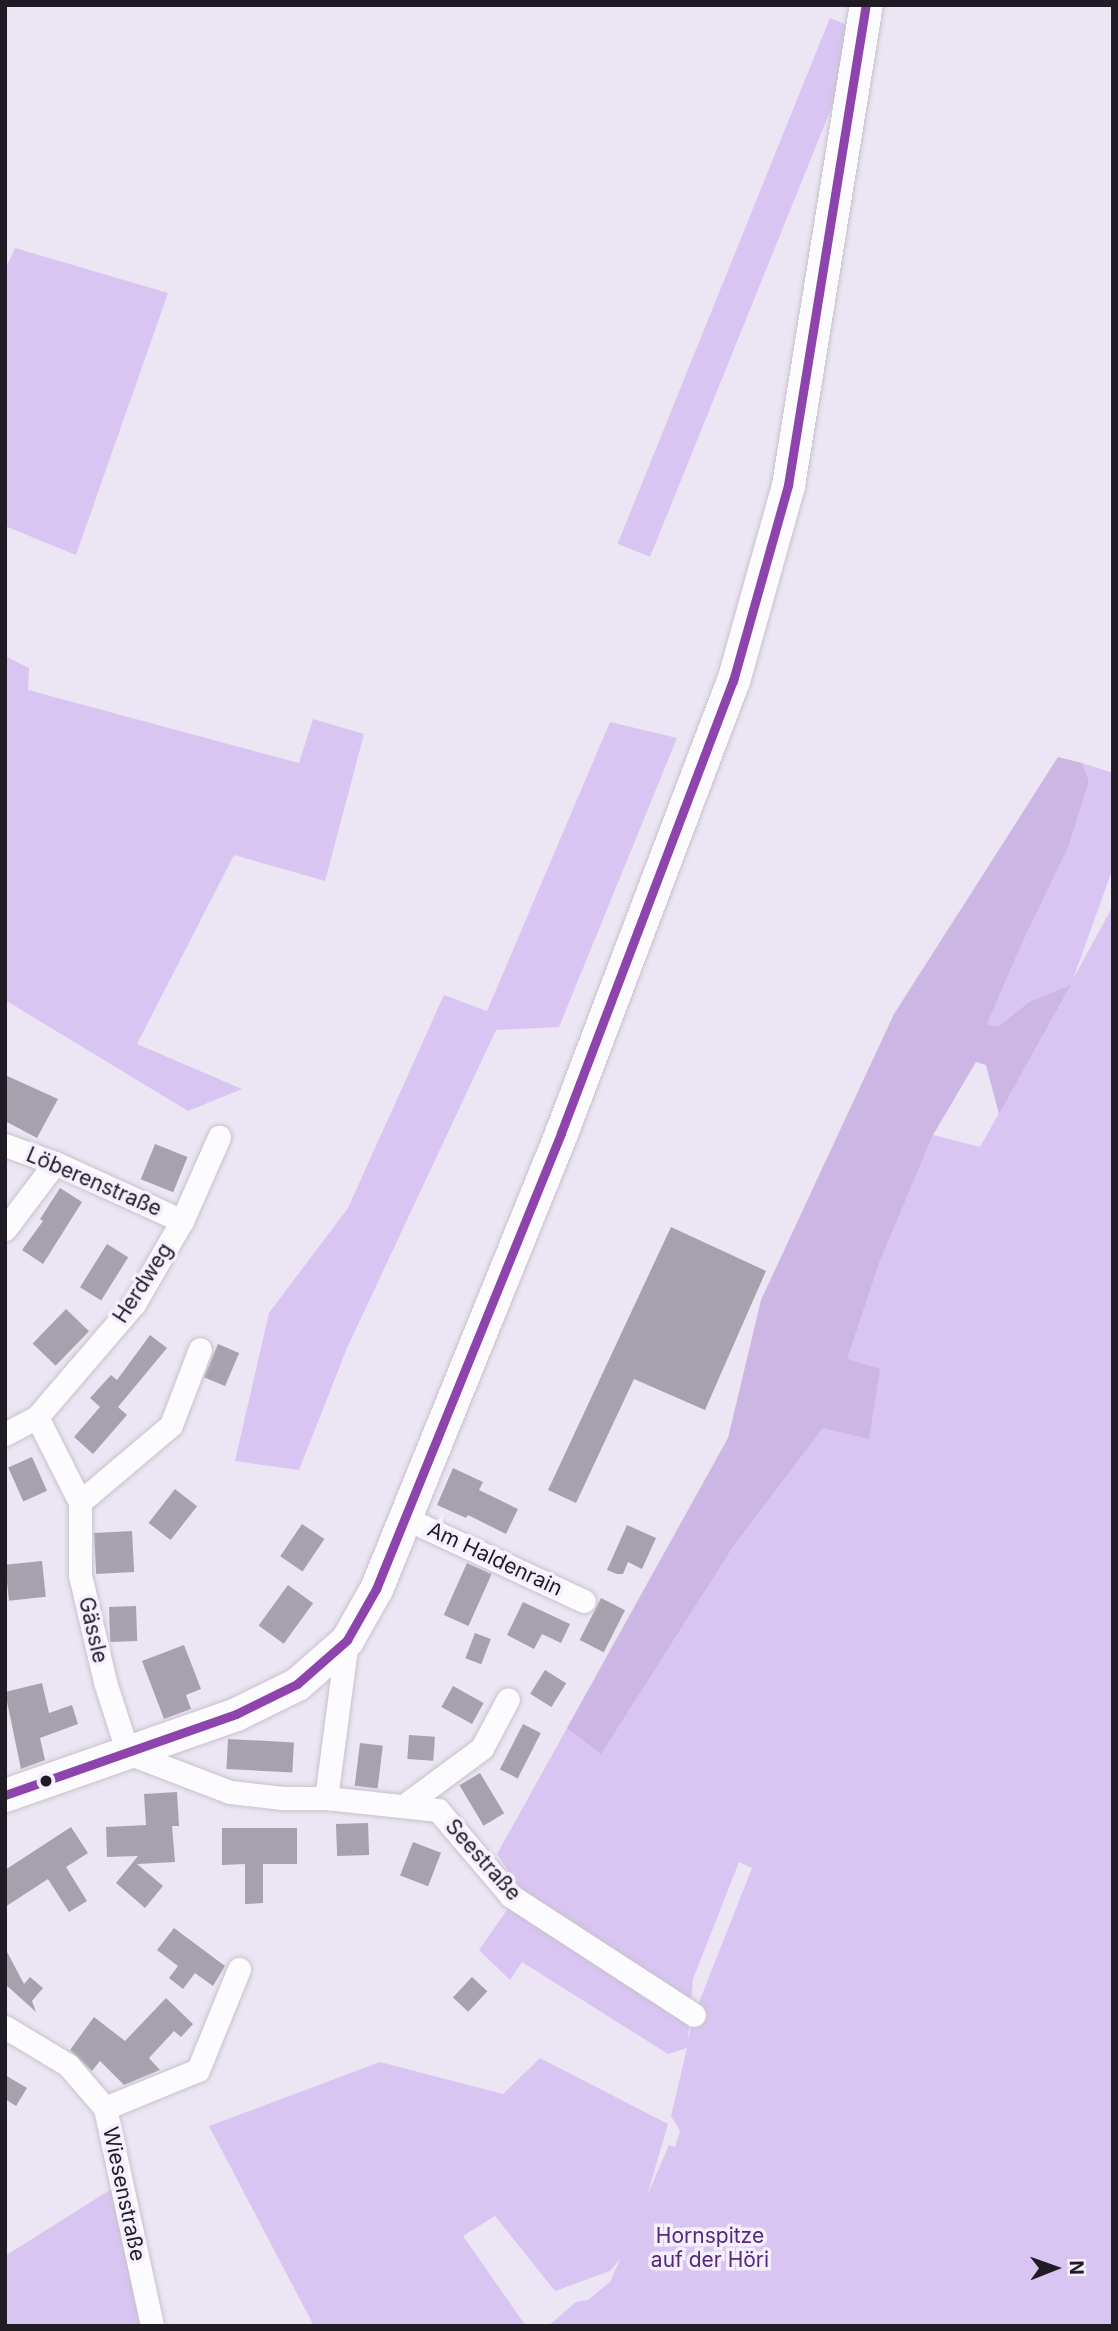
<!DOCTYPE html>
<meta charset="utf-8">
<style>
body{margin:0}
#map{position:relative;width:1118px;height:2331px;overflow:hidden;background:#ece5f3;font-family:Inter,sans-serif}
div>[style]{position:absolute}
.green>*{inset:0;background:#d9c5f1;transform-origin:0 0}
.forest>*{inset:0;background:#ccb6e3}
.building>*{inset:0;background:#a7a1ad;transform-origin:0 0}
.roads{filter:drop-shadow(0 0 2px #c7c2cd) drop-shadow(0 0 2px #c7c2cd)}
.minor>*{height:23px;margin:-11.5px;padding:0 11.5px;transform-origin:11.5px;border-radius:11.5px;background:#fcfbfd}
.secondary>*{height:33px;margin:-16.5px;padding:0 16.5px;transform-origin:16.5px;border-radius:16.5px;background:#fcfbfd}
.bus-1>*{height:9px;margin:-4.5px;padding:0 4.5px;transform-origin:4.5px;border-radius:4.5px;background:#8e44ad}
.dots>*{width:19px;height:19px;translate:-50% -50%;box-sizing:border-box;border:4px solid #f6efff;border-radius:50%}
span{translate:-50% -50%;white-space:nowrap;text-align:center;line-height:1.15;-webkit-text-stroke:7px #f6efff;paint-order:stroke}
.street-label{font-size:21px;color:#201c25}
.park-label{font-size:21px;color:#54287b}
.frame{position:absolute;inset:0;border:7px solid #201c25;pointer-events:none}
.north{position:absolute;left:1020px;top:2233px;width:70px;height:70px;-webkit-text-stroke:5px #f6efff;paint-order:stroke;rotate:89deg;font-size:19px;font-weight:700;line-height:28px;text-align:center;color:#201c25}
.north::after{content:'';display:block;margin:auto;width:24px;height:32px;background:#201c25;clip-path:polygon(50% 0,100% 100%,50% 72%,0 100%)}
</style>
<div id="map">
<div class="green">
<div style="left:830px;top:18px;width:35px;height:567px;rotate:22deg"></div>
<div style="clip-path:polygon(15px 248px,168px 293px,76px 555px,5px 526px,5px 270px)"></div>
<div style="clip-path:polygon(5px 656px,29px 668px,28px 690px,299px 763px,313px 719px,364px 734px,325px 881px,234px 855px,137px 1044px,242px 1089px,188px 1111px,5px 1000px)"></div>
<div style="clip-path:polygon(610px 722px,677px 738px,559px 1027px,496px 1030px,347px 1348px,299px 1470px,235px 1461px,269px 1313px,348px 1208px,444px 995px,487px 1011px)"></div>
<div style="clip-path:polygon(evenodd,1082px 763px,1113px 773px,1113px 868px,1073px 979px,1113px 906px,1113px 2326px,548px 2326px,576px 2302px,588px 2300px,610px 2282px,620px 2259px,610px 2271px,555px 2291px,495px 2216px,463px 2236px,526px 2326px,314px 2326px,209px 2126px,380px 2062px,503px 2094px,540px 2058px,668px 2124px,647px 2196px,669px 2145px,675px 2147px,680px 2131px,671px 2116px,687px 2048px,668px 2054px,522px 1962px,510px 1980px,479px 1950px,521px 1890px,497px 1854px,567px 1728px,601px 1753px,733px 1547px,823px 1428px,880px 1261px,933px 1135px,980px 1147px,1070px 987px,1029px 1002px,998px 1028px,987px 1024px,1089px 781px,1082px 763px,739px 1862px,752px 1868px,694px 2015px,688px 2040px,693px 1979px,739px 1862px)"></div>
<div style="clip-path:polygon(121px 2183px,152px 2326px,5px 2326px,5px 2256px)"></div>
</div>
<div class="forest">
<div style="clip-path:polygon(1058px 757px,1082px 763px,1089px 781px,1068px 847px,1021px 945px,987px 1024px,998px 1027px,1029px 1002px,1071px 985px,999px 1114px,986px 1065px,976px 1062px,933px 1135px,880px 1261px,847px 1359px,880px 1369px,869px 1439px,823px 1428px,733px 1547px,601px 1754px,567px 1728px,728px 1438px,761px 1300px,894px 1014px)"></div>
</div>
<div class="building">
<div style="clip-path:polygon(5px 1075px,58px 1099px,37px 1138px,5px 1121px)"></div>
<div style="left:155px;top:1144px;width:35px;height:38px;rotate:22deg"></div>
<div style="clip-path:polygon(60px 1188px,82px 1202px,43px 1264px,22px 1250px,43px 1221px,40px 1219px)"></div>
<div style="clip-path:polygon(671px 1227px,766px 1271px,705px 1410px,634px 1379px,576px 1503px,548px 1490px)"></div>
<div style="left:107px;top:1244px;width:25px;height:51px;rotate:32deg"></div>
<div style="left:66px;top:1309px;width:32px;height:48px;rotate:44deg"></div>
<div style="clip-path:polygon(150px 1335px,167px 1348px,118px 1407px,127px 1415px,93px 1454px,74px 1437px,100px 1407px,90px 1398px,111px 1375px,117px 1380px)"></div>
<div style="left:218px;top:1344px;width:23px;height:36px;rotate:23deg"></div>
<div style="left:32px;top:1457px;width:37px;height:26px;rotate:66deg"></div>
<div style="clip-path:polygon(453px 1468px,483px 1482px,479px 1490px,518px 1509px,506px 1534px,468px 1515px,466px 1518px,437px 1505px)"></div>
<div style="left:175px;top:1489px;width:28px;height:43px;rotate:38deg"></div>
<div style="left:302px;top:1524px;width:27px;height:39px;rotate:34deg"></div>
<div style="clip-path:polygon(627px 1525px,656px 1538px,642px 1569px,628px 1562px,623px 1574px,617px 1574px,607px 1570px)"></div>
<div style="left:132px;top:1531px;width:41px;height:38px;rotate:87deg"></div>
<div style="left:42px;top:1561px;width:36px;height:37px;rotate:84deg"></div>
<div style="left:467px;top:1563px;width:27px;height:57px;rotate:24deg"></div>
<div style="left:288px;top:1585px;width:31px;height:50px;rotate:36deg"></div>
<div style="left:601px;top:1598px;width:27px;height:47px;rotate:27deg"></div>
<div style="clip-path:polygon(523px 1602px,570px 1624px,561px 1643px,542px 1634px,534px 1649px,507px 1635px)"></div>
<div style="left:136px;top:1606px;width:35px;height:27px;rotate:88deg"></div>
<div style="left:475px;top:1633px;width:17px;height:27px;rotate:21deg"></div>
<div style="clip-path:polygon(184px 1645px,201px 1689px,186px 1695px,191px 1709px,164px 1719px,142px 1661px)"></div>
<div style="left:545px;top:1670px;width:25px;height:28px;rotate:32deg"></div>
<div style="clip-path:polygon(42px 1683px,49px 1713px,72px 1705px,78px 1724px,40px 1738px,45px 1760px,21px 1769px,5px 1692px)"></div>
<div style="left:453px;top:1686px;width:35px;height:24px;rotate:29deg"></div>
<div style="left:523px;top:1724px;width:20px;height:51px;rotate:27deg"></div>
<div style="left:409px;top:1735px;width:26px;height:24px;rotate:4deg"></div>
<div style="left:228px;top:1739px;width:66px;height:30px;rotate:3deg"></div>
<div style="left:360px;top:1743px;width:23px;height:43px;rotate:7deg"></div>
<div style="left:480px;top:1773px;width:47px;height:24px;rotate:59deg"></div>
<div style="clip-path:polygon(177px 1792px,179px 1826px,172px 1826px,175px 1862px,137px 1864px,163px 1886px,145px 1908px,116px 1883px,138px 1856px,107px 1857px,106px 1827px,146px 1825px,144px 1794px)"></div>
<div style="left:368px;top:1823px;width:32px;height:32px;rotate:88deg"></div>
<div style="clip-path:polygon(71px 1827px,88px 1853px,66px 1867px,87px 1901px,69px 1912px,48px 1879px,5px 1907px,5px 1870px)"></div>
<div style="clip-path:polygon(222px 1828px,297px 1828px,297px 1864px,263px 1864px,263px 1903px,245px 1904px,245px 1864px,222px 1865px)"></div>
<div style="left:413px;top:1842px;width:30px;height:36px;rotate:21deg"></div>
<div style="clip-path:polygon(174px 1928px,225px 1966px,213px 1986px,195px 1973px,183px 1989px,169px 1978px,178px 1966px,157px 1950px)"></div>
<div style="clip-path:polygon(5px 1948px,24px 1984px,30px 1977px,43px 1988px,32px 2001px,36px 2012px,5px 1984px)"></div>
<div style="left:472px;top:1977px;width:21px;height:28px;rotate:43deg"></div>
<div style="clip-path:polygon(166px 1998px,193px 2024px,181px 2037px,174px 2031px,149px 2058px,160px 2070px,124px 2085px,100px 2061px,92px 2071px,70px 2050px,94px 2017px,125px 2041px)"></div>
<div style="clip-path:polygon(5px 2075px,27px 2088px,16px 2106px,5px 2099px)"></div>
</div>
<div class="roads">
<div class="minor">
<div style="left:5px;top:1145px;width:53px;rotate:19.8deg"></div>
<div style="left:55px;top:1163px;width:140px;rotate:24.5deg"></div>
<div style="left:5px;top:1229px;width:83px;rotate:-52.9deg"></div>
<div style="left:37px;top:1417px;width:95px;rotate:63.2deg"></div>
<div style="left:80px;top:1502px;width:73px;rotate:90deg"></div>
<div style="left:80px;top:1575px;width:110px;rotate:76.8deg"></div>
<div style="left:105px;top:1682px;width:75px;rotate:72.1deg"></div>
<div style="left:128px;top:1753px;width:109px;rotate:20.9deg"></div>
<div style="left:230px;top:1792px;width:53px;rotate:6.5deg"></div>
<div style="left:283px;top:1798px;width:43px"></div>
<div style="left:326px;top:1798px;width:113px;rotate:6.1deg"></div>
<div style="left:438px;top:1810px;width:113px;rotate:49.7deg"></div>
<div style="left:511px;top:1896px;width:218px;rotate:33deg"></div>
<div style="left:5px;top:1434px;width:36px;rotate:-28deg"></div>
<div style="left:37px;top:1417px;width:149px;rotate:-49.4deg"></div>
<div style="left:134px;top:1304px;width:96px;rotate:-60deg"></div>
<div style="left:182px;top:1221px;width:92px;rotate:-66.2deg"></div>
<div style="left:80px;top:1502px;width:119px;rotate:-40.2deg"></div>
<div style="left:171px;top:1425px;width:81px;rotate:-69.1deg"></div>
<div style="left:405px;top:1518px;width:197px;rotate:24.9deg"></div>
<div style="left:326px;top:1798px;width:159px;rotate:-82.4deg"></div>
<div style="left:405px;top:1805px;width:96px;rotate:-36.5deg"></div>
<div style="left:482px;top:1748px;width:55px;rotate:-62deg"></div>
<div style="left:5px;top:2027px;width:74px;rotate:31.1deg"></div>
<div style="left:68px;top:2065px;width:57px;rotate:49.3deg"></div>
<div style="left:105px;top:2108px;width:223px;rotate:77.8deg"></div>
<div style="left:105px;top:2108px;width:100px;rotate:-22.2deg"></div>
<div style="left:198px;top:2070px;width:109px;rotate:-67.9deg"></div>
</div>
<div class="secondary">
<div style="left:5px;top:1795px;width:245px;rotate:-19.3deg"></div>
<div style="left:236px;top:1714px;width:68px;rotate:-26.2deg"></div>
<div style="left:297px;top:1684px;width:67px;rotate:-41.3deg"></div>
<div style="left:347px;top:1640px;width:59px;rotate:-60.4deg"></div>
<div style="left:376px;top:1589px;width:492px;rotate:-67.9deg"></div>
<div style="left:561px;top:1133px;width:484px;rotate:-69.2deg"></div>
<div style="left:733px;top:681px;width:204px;rotate:-74.3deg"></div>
<div style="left:788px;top:485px;width:486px;rotate:-80.8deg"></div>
</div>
</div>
<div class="bus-1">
<div style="left:5px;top:1795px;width:245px;rotate:-19.3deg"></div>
<div style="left:236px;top:1714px;width:68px;rotate:-26.2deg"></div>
<div style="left:297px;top:1684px;width:67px;rotate:-41.3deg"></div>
<div style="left:347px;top:1640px;width:59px;rotate:-60.4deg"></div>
<div style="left:376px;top:1589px;width:492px;rotate:-67.9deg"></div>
<div style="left:561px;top:1133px;width:484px;rotate:-69.2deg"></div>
<div style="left:733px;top:681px;width:204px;rotate:-74.3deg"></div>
<div style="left:788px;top:485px;width:486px;rotate:-80.8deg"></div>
</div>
<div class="dots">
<div style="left:46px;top:1781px;background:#201c25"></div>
</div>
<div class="street-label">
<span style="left:94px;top:1182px;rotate:23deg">Löberenstraße</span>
<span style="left:143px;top:1283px;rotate:-57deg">Herdweg</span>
<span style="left:495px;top:1559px;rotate:25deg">Am Haldenrain</span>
<span style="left:93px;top:1630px;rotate:77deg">Gässle</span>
<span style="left:483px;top:1860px;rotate:48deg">Seestraße</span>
<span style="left:124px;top:2194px;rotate:78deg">Wiesenstraße</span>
</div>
<div class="park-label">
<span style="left:710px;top:2248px">Hornspitze<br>auf der Höri</span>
</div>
<div class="frame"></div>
<div class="north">N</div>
</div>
